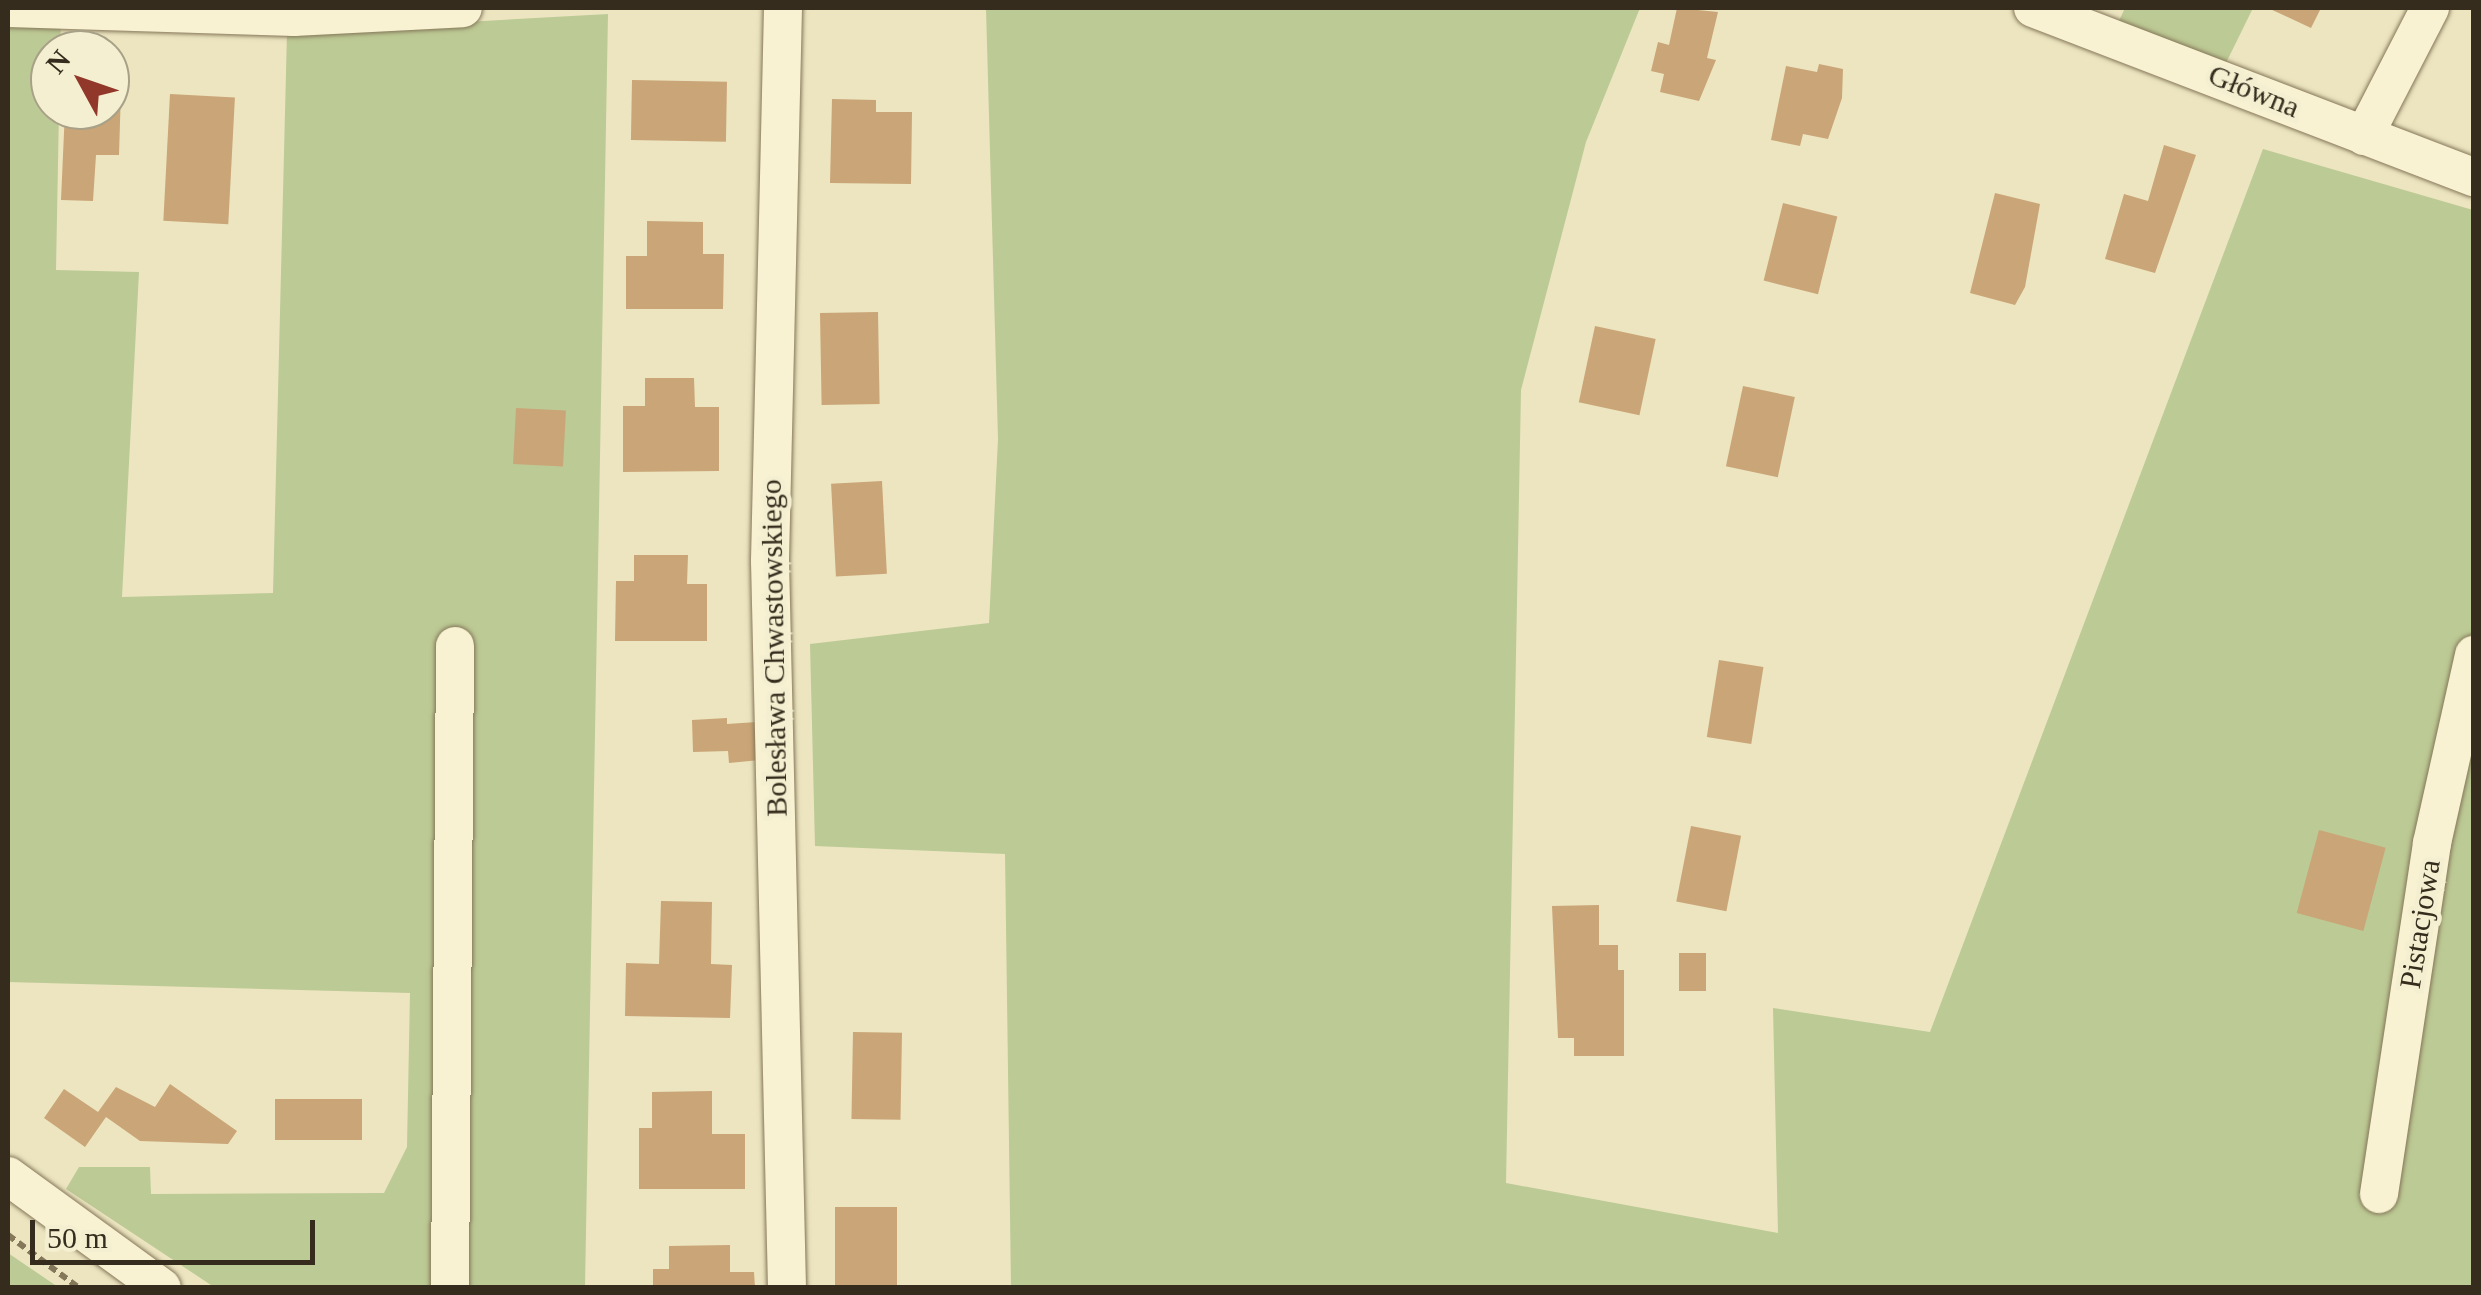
<!DOCTYPE html>
<meta charset="utf-8">
<style>
body{margin:0}
#map{position:relative;width:2481px;height:1295px;overflow:hidden;background:#ece5c0;font-family:Georgia,serif}
div>[style]{position:absolute}
.green>*{inset:0;background:#bcca95}
.building>*{inset:0;background:#caa577;transform-origin:0 0}
.path>*{height:6px;margin-top:-3px;transform-origin:0;background:repeating-linear-gradient(90deg,#857759 0 8px,transparent 0 13px)}
.roads{filter:drop-shadow(0 0 2px #857759) drop-shadow(0 0 2px #857759)}
.minor>*{height:38px;margin:-19px;padding:0 19px;transform-origin:19px;border-radius:19px;background:#f8f2d3}
span{translate:-50% -50%;white-space:nowrap;text-align:center;line-height:1.15;-webkit-text-stroke:9px #f4efd0;paint-order:stroke}
.street-label{font-size:30px;color:#352c1d}
.frame{position:absolute;inset:0;border:10px solid #352c1d;pointer-events:none}
.north{position:absolute;left:30px;top:30px;width:100px;height:100px;box-sizing:border-box;background:#f4efd0;border:2px solid #a8a188;border-radius:50%;rotate:310deg;font-size:28px;font-weight:700;line-height:40px;text-align:center;color:#352c1d}
.north::after{content:'';display:block;margin:auto;width:35px;height:45px;background:#92382a;clip-path:polygon(50% 0,100% 100%,50% 72%,0 100%)}
.scale{position:absolute;left:30px;top:1220px;width:285px;height:45px;box-sizing:border-box;border:5px solid #352c1d;border-top:0;padding-left:12px;font-size:30px;line-height:35px;white-space:nowrap;color:#352c1d;-webkit-text-stroke:8px #f4efd0;paint-order:stroke}
</style>
<div id="map">
<div class="green">
<div style="clip-path:polygon(986px 8px,1640px 8px,1586px 142px,1521px 390px,1506px 1183px,1778px 1233px,1773px 1008px,1930px 1032px,2263px 149px,2473px 210px,2473px 1287px,1011px 1287px,1005px 854px,815px 846px,810px 644px,989px 623px,998px 439px)"></div>
<div style="clip-path:polygon(2125px 8px,2253px 8px,2225px 65px,2117px 25px)"></div>
<div style="clip-path:polygon(608px 14px,585px 1287px,214px 1287px,66px 1189px,79px 1167px,150px 1167px,151px 1194px,384px 1193px,407px 1147px,410px 993px,8px 982px,8px 25px,61px 23px,60px 50px,50px 50px,50px 110px,59px 110px,56px 270px,139px 272px,122px 597px,273px 593px,287px 32px)"></div>
<div style="clip-path:polygon(8px 1253px,58px 1287px,8px 1287px)"></div>
</div>
<div class="building">
<div style="clip-path:polygon(1677px 8px,1718px 12px,1707px 58px,1716px 60px,1699px 101px,1660px 92px,1664px 74px,1651px 71px,1658px 42px,1669px 45px)"></div>
<div style="clip-path:polygon(2268px 8px,2321px 8px,2311px 28px)"></div>
<div style="clip-path:polygon(1819px 64px,1843px 69px,1842px 98px,1828px 139px,1803px 134px,1800px 146px,1771px 140px,1786px 66px,1817px 72px)"></div>
<div style="left:632px;top:80px;width:95px;height:60px;rotate:1deg"></div>
<div style="clip-path:polygon(110px 90px,121px 90px,119px 155px,96px 155px,93px 201px,61px 200px,65px 110px,110px 110px)"></div>
<div style="left:170px;top:94px;width:65px;height:127px;rotate:3deg"></div>
<div style="clip-path:polygon(832px 99px,876px 100px,876px 112px,912px 112px,911px 184px,830px 183px)"></div>
<div style="clip-path:polygon(2164px 145px,2196px 155px,2155px 273px,2105px 259px,2124px 194px,2148px 201px)"></div>
<div style="clip-path:polygon(1995px 193px,2040px 204px,2025px 287px,2015px 305px,1970px 293px)"></div>
<div style="left:1783px;top:203px;width:56px;height:80px;rotate:14deg"></div>
<div style="clip-path:polygon(647px 221px,703px 222px,703px 254px,724px 254px,723px 309px,626px 309px,626px 256px,647px 256px)"></div>
<div style="left:878px;top:312px;width:92px;height:58px;rotate:89deg"></div>
<div style="left:1595px;top:326px;width:62px;height:78px;rotate:12deg"></div>
<div style="clip-path:polygon(645px 378px,694px 378px,695px 407px,719px 407px,719px 471px,623px 472px,623px 406px,645px 406px)"></div>
<div style="left:1743px;top:386px;width:53px;height:82px;rotate:12deg"></div>
<div style="left:516px;top:408px;width:50px;height:56px;rotate:3deg"></div>
<div style="left:882px;top:481px;width:93px;height:51px;rotate:87deg"></div>
<div style="clip-path:polygon(634px 555px,688px 555px,687px 584px,707px 584px,707px 641px,615px 641px,616px 581px,634px 581px)"></div>
<div style="left:1719px;top:660px;width:45px;height:78px;rotate:9deg"></div>
<div style="clip-path:polygon(727px 718px,727px 724px,757px 722px,760px 760px,729px 763px,728px 751px,693px 752px,692px 720px)"></div>
<div style="left:1691px;top:826px;width:51px;height:77px;rotate:11deg"></div>
<div style="left:2319px;top:830px;width:69px;height:86px;rotate:15deg"></div>
<div style="clip-path:polygon(661px 901px,712px 902px,711px 964px,732px 965px,730px 1018px,625px 1016px,626px 963px,659px 964px)"></div>
<div style="clip-path:polygon(1599px 905px,1599px 945px,1618px 945px,1618px 970px,1624px 970px,1624px 1056px,1574px 1056px,1574px 1038px,1558px 1038px,1552px 906px)"></div>
<div style="left:1679px;top:953px;width:27px;height:38px"></div>
<div style="left:853px;top:1032px;width:49px;height:87px;rotate:1deg"></div>
<div style="clip-path:polygon(170px 1084px,237px 1131px,228px 1144px,140px 1141px,106px 1117px,85px 1147px,44px 1118px,64px 1089px,98px 1112px,116px 1087px,155px 1107px)"></div>
<div style="clip-path:polygon(712px 1091px,712px 1134px,745px 1134px,745px 1189px,639px 1189px,639px 1128px,652px 1128px,652px 1092px)"></div>
<div style="left:362px;top:1099px;width:41px;height:87px;rotate:90deg"></div>
<div style="left:835px;top:1207px;width:62px;height:81px"></div>
<div style="clip-path:polygon(730px 1245px,730px 1272px,754px 1272px,755px 1288px,653px 1288px,653px 1269px,669px 1269px,669px 1246px)"></div>
</div>
<div class="path">
<div style="left:8px;top:1235px;width:89px;rotate:36.7deg"></div>
</div>
<div class="roads">
<div class="minor">
<div style="left:8px;top:8px;width:286px;rotate:1.8deg"></div>
<div style="left:294px;top:17px;width:169px;rotate:-3deg"></div>
<div style="left:783px;top:8px;width:553px;rotate:91.35deg"></div>
<div style="left:770px;top:561px;width:727px;rotate:88.66deg"></div>
<div style="left:2033px;top:8px;width:472px;rotate:21deg"></div>
<div style="left:2364px;top:136px;width:144px;rotate:-62.7deg"></div>
<div style="left:8px;top:1176px;width:190px;rotate:36deg"></div>
<div style="left:2379px;top:1194px;width:355px;rotate:-81.4deg"></div>
<div style="left:2432px;top:843px;width:193px;rotate:-77.4deg"></div>
<div style="left:450px;top:1288px;width:642px;rotate:-89.55deg"></div>
</div>
</div>
<div class="street-label">
<span style="left:2254px;top:91px;rotate:22deg">Główna</span>
<span style="left:774px;top:648px;rotate:-91deg">Bolesława Chwastowskiego</span>
<span style="left:2420px;top:924px;rotate:-81deg">Pistacjowa</span>
</div>
<div class="frame"></div>
<div class="north">N</div>
<div class="scale">50 m</div>
</div>
